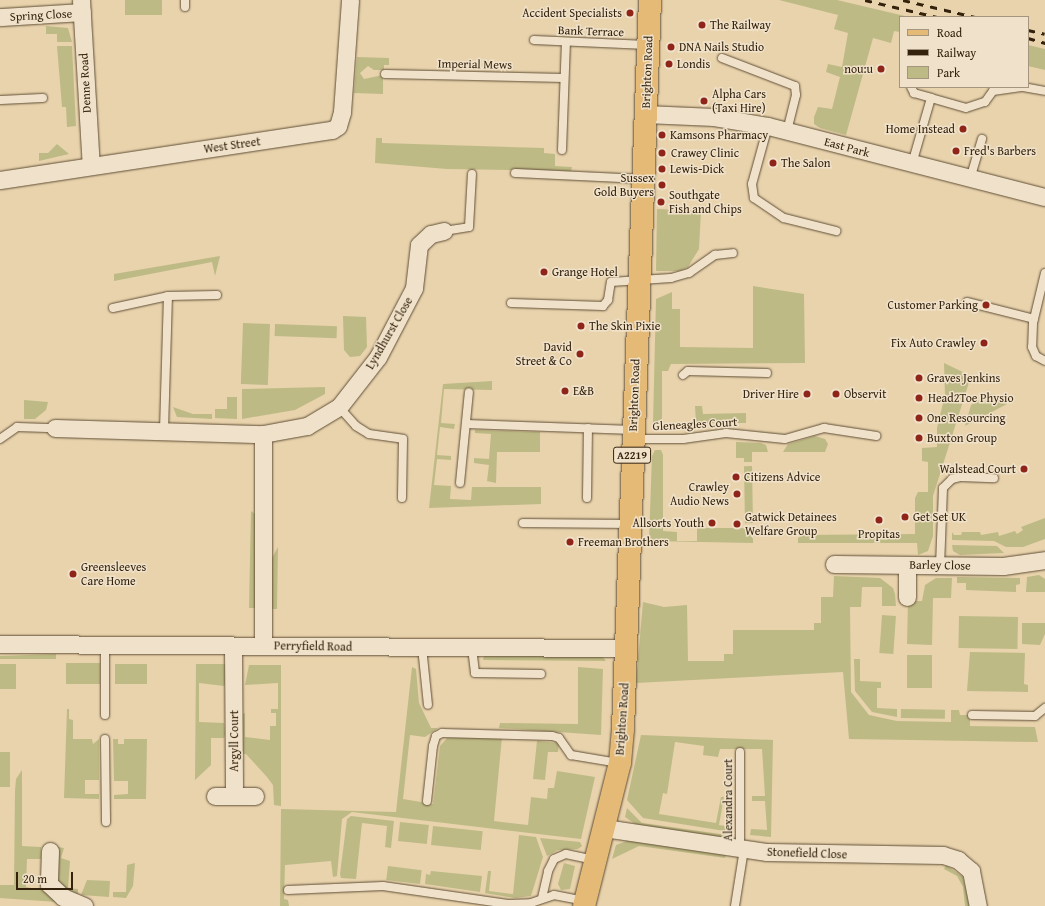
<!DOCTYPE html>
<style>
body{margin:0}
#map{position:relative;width:1045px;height:906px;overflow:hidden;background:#e8d3ad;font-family:"Gentium Book Plus",serif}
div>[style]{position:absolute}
.green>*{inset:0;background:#beba85;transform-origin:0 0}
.roads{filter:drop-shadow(0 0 1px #614e35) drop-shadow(0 0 1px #614e35)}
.service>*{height:8px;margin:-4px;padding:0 4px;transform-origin:4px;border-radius:4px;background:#f0e2ca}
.minor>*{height:17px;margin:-8.5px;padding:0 8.5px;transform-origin:8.5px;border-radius:8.5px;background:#f0e2ca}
.primary>*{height:22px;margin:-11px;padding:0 11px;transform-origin:11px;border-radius:11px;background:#e4ba76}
.rail>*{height:3px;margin-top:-1.5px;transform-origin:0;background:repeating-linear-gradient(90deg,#34220d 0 7px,transparent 0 14px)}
.dots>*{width:11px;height:11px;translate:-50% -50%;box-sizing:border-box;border:2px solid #f0e2ca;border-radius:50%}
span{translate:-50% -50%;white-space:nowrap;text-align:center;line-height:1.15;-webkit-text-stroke:3px #f0e2ca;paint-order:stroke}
.shield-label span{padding:1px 3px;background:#f0e2ca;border:1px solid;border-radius:3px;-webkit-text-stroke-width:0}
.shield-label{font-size:11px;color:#34220d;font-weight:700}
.poi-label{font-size:12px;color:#34220d}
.right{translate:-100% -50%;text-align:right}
.left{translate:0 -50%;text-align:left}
.street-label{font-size:12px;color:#34220d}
.legend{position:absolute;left:899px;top:16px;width:130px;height:72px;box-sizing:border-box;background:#f0e2ca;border:1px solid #a5957e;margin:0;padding:5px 7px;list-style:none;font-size:12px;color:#34220d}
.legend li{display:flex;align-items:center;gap:8px;height:20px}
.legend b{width:20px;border:1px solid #a5957e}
.scale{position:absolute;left:16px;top:872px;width:57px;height:18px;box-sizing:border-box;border:2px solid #34220d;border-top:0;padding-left:5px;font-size:12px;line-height:14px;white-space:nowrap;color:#34220d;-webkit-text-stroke:3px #f0e2ca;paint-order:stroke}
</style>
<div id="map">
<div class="green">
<div style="left:125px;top:0;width:37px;height:15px"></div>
<div style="clip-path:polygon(779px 0,837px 0,909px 17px,900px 17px,900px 32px,894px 31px,891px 43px,873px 38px,846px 135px,820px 128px,814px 124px,814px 117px,818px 107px,832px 109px,840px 77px,826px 72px,828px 64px,842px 67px,848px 33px,834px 29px,838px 15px)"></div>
<div style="clip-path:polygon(46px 26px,68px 28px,72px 42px,57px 42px,57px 34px,46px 34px)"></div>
<div style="clip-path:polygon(1028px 45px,1045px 49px,1045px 70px,1028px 66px)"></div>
<div style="clip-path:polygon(57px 46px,72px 46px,76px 126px,67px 127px,66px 107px,62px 107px)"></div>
<div style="clip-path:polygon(357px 57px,389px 58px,389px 65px,384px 65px,384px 70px,374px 70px,368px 66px,360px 73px,364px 79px,383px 75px,383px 94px,354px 93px)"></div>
<div style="clip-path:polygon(376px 138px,382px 138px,382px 143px,544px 148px,544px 153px,555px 154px,555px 166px,572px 167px,571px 171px,447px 169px,375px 163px)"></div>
<div style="clip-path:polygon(57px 144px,69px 154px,39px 161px,39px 153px,48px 153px)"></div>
<div style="clip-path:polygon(657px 209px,701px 211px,699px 249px,688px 267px,680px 271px,656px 271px)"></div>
<div style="clip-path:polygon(220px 256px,215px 276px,212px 262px,114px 281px,114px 274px)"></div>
<div style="clip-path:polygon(753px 286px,804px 294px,805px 363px,671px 364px,668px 371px,662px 371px,662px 423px,653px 423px,656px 299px,672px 292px,672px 309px,680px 309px,680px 347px,753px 348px)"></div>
<div style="clip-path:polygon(343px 316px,366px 317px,367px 347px,360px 356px,350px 357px,344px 350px)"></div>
<div style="left:243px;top:323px;width:27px;height:61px;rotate:2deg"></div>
<div style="left:275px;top:324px;width:62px;height:12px;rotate:2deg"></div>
<div style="clip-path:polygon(944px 363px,971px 376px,933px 496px,933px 536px,928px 551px,918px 555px,917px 543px,798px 543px,798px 538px,803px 535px,915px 534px,915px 498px,918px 492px,928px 492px,928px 462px,922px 461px,922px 448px,937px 447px,937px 428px,945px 395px)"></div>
<div style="clip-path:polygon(492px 381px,492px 390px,444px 389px,441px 423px,455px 424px,454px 429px,440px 427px,437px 455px,451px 456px,451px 460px,437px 459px,434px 485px,451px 486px,450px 499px,471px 500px,472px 487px,541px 487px,541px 504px,429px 508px,443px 384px)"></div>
<div style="clip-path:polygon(325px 387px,325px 394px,295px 410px,242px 419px,242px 389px)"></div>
<div style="clip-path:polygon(990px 394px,999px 395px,1007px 404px,965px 426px,971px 405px,979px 400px,987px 401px)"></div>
<div style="clip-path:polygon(227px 397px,237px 397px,237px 419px,215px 418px,215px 409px,227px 409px)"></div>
<div style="clip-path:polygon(24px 400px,48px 402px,46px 410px,35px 419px,24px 419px)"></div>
<div style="clip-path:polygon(695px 406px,702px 406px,703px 414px,746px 413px,746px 423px,696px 423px)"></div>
<div style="clip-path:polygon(173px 407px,193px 414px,212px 414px,212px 419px,177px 417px)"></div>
<div style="clip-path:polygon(475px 430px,540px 432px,540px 452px,497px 452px,496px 483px,487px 481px,489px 465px,474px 463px,474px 458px,489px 459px,491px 434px,475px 433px)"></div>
<div style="clip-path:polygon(815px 436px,825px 439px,828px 444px,825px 452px,783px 452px,788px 444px)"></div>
<div style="clip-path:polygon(736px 442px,761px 443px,766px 445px,768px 452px,752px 452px,752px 462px,744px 462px,744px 458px,736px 458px)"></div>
<div style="clip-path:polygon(655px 450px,661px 450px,663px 455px,663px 531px,677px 532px,677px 541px,697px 541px,697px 528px,744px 528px,753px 533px,753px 543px,649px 541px,652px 456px)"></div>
<div style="left:752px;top:466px;width:57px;height:8px;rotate:89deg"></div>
<div style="clip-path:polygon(251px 511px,255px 514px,256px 608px,249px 608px)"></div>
<div style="clip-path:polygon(1045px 514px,1045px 539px,1023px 547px,1006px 547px,994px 541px,952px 540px,952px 532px,954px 535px,961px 535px,962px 532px,980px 532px,981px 535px,998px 532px,999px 536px,1015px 531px,1017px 534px,1023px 530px,1021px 527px,1045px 518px)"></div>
<div style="clip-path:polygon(952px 545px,997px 546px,1004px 553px,960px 555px,953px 551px)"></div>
<div style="clip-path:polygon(278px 547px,277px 609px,269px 609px,269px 563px)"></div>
<div style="clip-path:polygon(1039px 575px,1045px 579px,1045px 592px,1026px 592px,1027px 577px)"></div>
<div style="clip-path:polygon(834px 576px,880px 578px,893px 588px,895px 594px,896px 606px,882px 606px,882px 587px,862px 587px,861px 607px,850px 607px,851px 692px,869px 715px,897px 721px,951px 722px,951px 710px,959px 710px,960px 715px,970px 715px,970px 726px,1035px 727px,1038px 742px,849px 739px,843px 672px,636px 683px,643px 602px,664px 607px,687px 605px,688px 661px,724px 661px,724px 654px,733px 654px,733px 630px,814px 630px,814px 623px,821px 623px,821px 597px,833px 597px)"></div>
<div style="clip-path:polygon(957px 577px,1020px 578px,1020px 584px,1016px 585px,1016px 592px,966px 590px,966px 583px,957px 583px)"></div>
<div style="clip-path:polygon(936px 578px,952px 578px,951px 598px,933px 598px,932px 645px,907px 644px,908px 601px,922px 601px,925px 585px)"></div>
<div style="left:882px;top:615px;width:14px;height:38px;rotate:4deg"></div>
<div style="left:959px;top:616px;width:59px;height:32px;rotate:1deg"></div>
<div style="clip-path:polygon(1022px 623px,1045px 623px,1045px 634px,1040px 645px,1022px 644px)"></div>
<div style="clip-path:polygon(970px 652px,1025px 653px,1024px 684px,1028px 685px,1028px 692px,967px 691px)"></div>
<div style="clip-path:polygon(56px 654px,56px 659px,0 659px,0 656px)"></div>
<div style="left:907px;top:655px;width:25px;height:33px"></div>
<div style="clip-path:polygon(484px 656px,602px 656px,606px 661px,483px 660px)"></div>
<div style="clip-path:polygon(854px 659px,860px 659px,860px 681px,881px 682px,881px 688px,877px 688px,877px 708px,897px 709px,897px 717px,872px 712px,855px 691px)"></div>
<div style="left:66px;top:663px;width:34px;height:21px"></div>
<div style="left:0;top:664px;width:16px;height:25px"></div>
<div style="left:115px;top:664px;width:32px;height:20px"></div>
<div style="clip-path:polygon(196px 664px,226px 664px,226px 681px,224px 686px,199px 683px,199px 722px,224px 723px,225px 734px,224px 738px,211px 738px,211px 765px,195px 780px)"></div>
<div style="clip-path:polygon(249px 665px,281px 665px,281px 806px,274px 805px,273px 785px,267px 777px,246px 754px,241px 754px,241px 715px,245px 713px,245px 737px,270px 740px,270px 726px,276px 726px,276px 713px,271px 713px,271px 709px,278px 709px,278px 683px,245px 685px)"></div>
<div style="clip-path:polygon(412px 667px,416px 669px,419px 703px,431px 728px,438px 728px,425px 737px,410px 735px,403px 799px,433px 804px,440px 746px,447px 738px,502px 737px,494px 821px,528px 825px,531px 797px,547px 799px,548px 788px,554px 788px,557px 771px,595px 777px,581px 839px,352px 812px,342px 819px,337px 876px,333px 877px,331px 861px,285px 865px,284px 899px,288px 900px,289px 906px,280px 906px,281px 809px,396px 812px)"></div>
<div style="clip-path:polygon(578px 667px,603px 669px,601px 735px,499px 728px,500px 723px,578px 724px)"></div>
<div style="clip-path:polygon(67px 709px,69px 709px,69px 719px,73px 720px,73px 739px,92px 739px,93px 744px,99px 739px,99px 780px,85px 780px,85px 794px,99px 794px,99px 799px,64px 798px)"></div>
<div style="left:901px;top:709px;width:44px;height:9px;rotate:1deg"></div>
<div style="clip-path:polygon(641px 735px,773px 740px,771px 837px,750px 835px,751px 829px,767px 830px,765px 801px,752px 801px,752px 796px,765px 796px,762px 749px,720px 749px,718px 757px,703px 755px,704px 746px,675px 742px,667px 794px,663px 793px,659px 814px,716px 823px,721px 797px,724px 797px,719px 825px,732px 827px,731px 832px,643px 818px,627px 800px)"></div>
<div style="clip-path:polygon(113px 739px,118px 739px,118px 744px,124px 744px,124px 739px,147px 739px,146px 799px,114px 799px,114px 795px,128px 794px,128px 781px,114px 781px)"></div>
<div style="clip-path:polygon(537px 741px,559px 743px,558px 752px,548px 752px,545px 780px,533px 779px)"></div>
<div style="left:0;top:752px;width:10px;height:35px"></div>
<div style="clip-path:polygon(22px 770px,22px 846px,41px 847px,41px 859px,27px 859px,26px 887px,47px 891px,57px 902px,0 898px,0 885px,14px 885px,15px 791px,16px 779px)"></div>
<div style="clip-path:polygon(627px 808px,642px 823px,727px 835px,724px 840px,638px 826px,625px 817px)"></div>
<div style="clip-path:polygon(351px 816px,394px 821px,391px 848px,385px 847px,387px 826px,362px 823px,356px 879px,341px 878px,340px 874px,347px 819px)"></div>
<div style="left:400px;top:822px;width:29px;height:19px;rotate:6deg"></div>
<div style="left:433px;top:826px;width:50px;height:19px;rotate:6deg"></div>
<div style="clip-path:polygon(519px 835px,536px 837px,543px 857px,531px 896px,515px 898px,485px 893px,488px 871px,491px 871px,489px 891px,513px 894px)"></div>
<div style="clip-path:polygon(540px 838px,580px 842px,582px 846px,578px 849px,558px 850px,547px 856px)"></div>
<div style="clip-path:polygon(627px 841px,644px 842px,726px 854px,725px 858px,639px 846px,612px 859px,616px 845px)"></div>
<div style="clip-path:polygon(57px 847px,64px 848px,61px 858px,70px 861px,68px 888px,78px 889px,78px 894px,70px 894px,57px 885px)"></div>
<div style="clip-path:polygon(135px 863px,133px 886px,126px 898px,113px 897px,113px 892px,126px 892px,127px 865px)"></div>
<div style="clip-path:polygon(564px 863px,575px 866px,570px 889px,561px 890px,558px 884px)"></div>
<div style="clip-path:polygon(946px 865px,963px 877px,970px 906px,965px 906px,963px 887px,957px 876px,944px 869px)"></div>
<div style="left:388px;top:866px;width:34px;height:14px;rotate:7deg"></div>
<div style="clip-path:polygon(431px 871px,482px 876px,480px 892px,425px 884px,426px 874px,430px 875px)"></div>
<div style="clip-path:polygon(87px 880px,110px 881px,109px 897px,81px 895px)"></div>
</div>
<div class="roads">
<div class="service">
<div style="left:185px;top:7px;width:7px;rotate:-90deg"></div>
<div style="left:534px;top:40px;width:113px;rotate:2.5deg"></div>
<div style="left:722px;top:58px;width:78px;rotate:21deg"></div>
<div style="left:795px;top:86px;width:9px;rotate:84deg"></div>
<div style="left:796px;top:95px;width:37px;rotate:104deg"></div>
<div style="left:385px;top:74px;width:179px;rotate:1.3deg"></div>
<div style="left:911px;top:87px;width:7px;rotate:63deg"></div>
<div style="left:914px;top:93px;width:18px;rotate:16deg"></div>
<div style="left:931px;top:98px;width:69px;rotate:106.1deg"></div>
<div style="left:931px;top:98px;width:36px;rotate:16deg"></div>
<div style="left:966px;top:108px;width:20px;rotate:-18deg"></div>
<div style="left:985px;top:102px;width:14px;rotate:-54deg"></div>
<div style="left:993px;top:91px;width:30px;rotate:-8deg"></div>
<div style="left:1023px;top:87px;width:22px;rotate:10deg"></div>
<div style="left:0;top:100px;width:43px;rotate:-2.7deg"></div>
<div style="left:768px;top:126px;width:60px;rotate:105.4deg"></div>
<div style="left:752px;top:184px;width:14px;rotate:82deg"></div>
<div style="left:754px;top:198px;width:36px;rotate:34deg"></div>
<div style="left:784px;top:218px;width:54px;rotate:14deg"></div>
<div style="left:562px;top:150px;width:108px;rotate:-87.9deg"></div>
<div style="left:515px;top:173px;width:128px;rotate:2.7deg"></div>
<div style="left:970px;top:179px;width:42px;rotate:-73.3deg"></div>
<div style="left:444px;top:231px;width:25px;rotate:-9deg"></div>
<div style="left:469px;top:227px;width:53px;rotate:-86.8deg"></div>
<div style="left:1045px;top:273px;width:51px;rotate:103.5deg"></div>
<div style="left:1033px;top:323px;width:24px;rotate:92deg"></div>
<div style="left:1032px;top:347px;width:10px;rotate:66deg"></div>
<div style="left:1036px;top:356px;width:10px;rotate:29deg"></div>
<div style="left:967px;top:302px;width:69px;rotate:14.2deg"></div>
<div style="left:511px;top:303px;width:92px;rotate:1.9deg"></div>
<div style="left:603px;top:306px;width:8px;rotate:-50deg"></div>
<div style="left:608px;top:300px;width:18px;rotate:-81deg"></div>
<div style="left:611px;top:282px;width:60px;rotate:-3.8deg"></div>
<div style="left:671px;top:278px;width:19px;rotate:-16deg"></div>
<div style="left:689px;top:273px;width:32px;rotate:-35deg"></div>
<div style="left:715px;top:255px;width:18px;rotate:-6deg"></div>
<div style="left:113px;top:308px;width:56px;rotate:-12.3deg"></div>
<div style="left:168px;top:296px;width:49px;rotate:-1.2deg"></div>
<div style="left:683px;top:375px;width:6px;rotate:-39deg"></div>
<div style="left:688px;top:371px;width:79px;rotate:1.5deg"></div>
<div style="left:339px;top:407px;width:25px;rotate:48deg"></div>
<div style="left:356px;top:426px;width:15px;rotate:32deg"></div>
<div style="left:369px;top:434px;width:34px;rotate:8deg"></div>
<div style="left:403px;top:439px;width:59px;rotate:91deg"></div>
<div style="left:466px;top:424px;width:167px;rotate:2.1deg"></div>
<div style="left:164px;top:430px;width:134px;rotate:-88.3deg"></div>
<div style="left:0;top:439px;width:21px;rotate:-35deg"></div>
<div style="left:17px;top:427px;width:38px;rotate:2deg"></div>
<div style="left:635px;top:439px;width:48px"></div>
<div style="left:683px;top:439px;width:43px;rotate:-7.9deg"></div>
<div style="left:726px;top:433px;width:59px;rotate:5.8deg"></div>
<div style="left:785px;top:439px;width:41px;rotate:-15.8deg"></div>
<div style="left:824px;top:428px;width:53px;rotate:8.7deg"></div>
<div style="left:460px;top:483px;width:91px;rotate:-84.4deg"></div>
<div style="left:587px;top:498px;width:70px;rotate:-89.2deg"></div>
<div style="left:523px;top:523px;width:106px;rotate:0.5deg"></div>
<div style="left:940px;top:566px;width:78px;rotate:-87.8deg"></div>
<div style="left:943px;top:488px;width:13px;rotate:-45deg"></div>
<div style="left:952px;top:479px;width:8px;rotate:-14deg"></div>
<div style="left:960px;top:477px;width:34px;rotate:2deg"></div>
<div style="left:105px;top:645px;width:70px;rotate:90deg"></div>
<div style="left:422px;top:647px;width:58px;rotate:84.1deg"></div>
<div style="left:472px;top:648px;width:25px;rotate:83deg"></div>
<div style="left:475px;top:673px;width:66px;rotate:0.9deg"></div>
<div style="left:972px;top:715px;width:63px;rotate:0.9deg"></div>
<div style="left:1035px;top:716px;width:13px;rotate:-39deg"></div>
<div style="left:105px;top:739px;width:83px;rotate:89.3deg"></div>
<div style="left:427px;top:801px;width:55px;rotate:-83.8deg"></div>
<div style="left:433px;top:746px;width:10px;rotate:-73deg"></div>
<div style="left:436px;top:736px;width:7px;rotate:-27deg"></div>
<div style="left:442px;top:733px;width:110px;rotate:1.6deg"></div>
<div style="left:552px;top:736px;width:7px;rotate:16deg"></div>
<div style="left:559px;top:738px;width:21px;rotate:55deg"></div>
<div style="left:571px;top:755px;width:49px;rotate:9.5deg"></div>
<div style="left:740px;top:848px;width:96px;rotate:-90deg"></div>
<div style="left:288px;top:890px;width:95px;rotate:-2.4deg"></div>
<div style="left:383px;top:886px;width:126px;rotate:8.2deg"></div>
<div style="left:508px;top:904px;width:23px;rotate:-2deg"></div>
<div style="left:531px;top:903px;width:24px;rotate:-19deg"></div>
<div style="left:554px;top:895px;width:31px;rotate:11deg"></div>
<div style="left:542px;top:898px;width:28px;rotate:-77deg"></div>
<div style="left:548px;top:871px;width:13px;rotate:-63deg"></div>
<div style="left:554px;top:859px;width:13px;rotate:-23deg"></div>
<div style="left:566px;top:854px;width:29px;rotate:12deg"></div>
<div style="left:735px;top:906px;width:58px;rotate:-81deg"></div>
</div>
<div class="minor">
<div style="left:81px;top:0;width:166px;rotate:86.6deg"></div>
<div style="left:0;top:17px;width:82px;rotate:-3.5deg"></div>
<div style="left:645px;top:114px;width:69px;rotate:2.5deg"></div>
<div style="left:714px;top:117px;width:55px;rotate:9.5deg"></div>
<div style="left:768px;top:126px;width:286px;rotate:14.4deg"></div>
<div style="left:0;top:180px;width:336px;rotate:-8.6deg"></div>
<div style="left:332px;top:130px;width:7px;rotate:-34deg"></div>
<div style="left:338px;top:126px;width:15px;rotate:-74deg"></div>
<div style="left:342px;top:112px;width:112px;rotate:-85.9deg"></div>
<div style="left:55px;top:428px;width:208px;rotate:1.7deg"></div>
<div style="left:263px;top:434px;width:45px;rotate:-10.3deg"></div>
<div style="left:307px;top:426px;width:37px;rotate:-31deg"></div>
<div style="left:339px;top:407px;width:63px;rotate:-52deg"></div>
<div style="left:378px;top:357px;width:78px;rotate:-62.4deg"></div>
<div style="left:414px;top:288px;width:43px;rotate:-83.4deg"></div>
<div style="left:419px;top:245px;width:16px;rotate:-43deg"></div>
<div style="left:431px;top:234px;width:13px;rotate:-13deg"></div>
<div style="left:263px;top:434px;width:212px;rotate:90deg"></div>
<div style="left:834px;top:564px;width:169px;rotate:0.7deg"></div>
<div style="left:1003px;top:566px;width:42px;rotate:-8.1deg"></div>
<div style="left:907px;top:565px;width:32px;rotate:90deg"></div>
<div style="left:0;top:644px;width:626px;rotate:0.37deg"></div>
<div style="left:233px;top:646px;width:150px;rotate:89.6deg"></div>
<div style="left:215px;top:796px;width:40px"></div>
<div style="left:604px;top:828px;width:165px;rotate:8.4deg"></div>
<div style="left:767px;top:852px;width:176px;rotate:1deg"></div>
<div style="left:943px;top:855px;width:16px;rotate:18deg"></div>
<div style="left:958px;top:860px;width:17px;rotate:40deg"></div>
<div style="left:971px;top:871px;width:36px;rotate:79deg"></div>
<div style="left:50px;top:851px;width:33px;rotate:92deg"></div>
<div style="left:49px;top:884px;width:19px;rotate:43deg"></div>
<div style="left:63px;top:897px;width:23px;rotate:23deg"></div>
</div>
<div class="primary">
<div style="left:584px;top:906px;width:147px;rotate:-75.9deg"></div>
<div style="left:620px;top:763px;width:34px;rotate:-85deg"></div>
<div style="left:623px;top:729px;width:729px;rotate:-87.88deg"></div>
</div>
</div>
<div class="rail">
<div style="left:865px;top:0;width:74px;rotate:13.3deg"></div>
<div style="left:903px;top:0;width:74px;rotate:13.3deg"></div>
<div style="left:1028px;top:30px;width:17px;rotate:13deg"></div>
<div style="left:1028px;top:38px;width:18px;rotate:16deg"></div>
</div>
<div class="dots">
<div style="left:630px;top:13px;background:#8f2418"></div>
<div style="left:702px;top:25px;background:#8f2418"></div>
<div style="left:671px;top:47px;background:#8f2418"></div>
<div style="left:669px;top:64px;background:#8f2418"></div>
<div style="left:881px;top:69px;background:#8f2418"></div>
<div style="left:704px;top:101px;background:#8f2418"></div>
<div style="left:963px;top:129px;background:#8f2418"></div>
<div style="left:662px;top:135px;background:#8f2418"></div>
<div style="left:956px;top:151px;background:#8f2418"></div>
<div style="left:662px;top:153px;background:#8f2418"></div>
<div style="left:773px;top:163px;background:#8f2418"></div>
<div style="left:662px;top:169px;background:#8f2418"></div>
<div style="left:662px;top:185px;background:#8f2418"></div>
<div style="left:661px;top:202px;background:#8f2418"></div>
<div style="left:544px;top:272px;background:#8f2418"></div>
<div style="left:986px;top:305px;background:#8f2418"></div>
<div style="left:581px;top:326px;background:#8f2418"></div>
<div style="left:984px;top:343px;background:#8f2418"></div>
<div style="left:580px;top:354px;background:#8f2418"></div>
<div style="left:919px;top:378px;background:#8f2418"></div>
<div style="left:565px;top:391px;background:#8f2418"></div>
<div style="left:807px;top:394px;background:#8f2418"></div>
<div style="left:836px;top:394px;background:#8f2418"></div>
<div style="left:919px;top:398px;background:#8f2418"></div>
<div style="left:919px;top:418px;background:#8f2418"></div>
<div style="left:919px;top:438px;background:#8f2418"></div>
<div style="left:1024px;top:469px;background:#8f2418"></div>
<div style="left:736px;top:477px;background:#8f2418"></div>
<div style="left:737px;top:494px;background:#8f2418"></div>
<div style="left:905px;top:517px;background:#8f2418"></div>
<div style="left:879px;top:520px;background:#8f2418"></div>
<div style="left:712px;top:523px;background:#8f2418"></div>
<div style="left:737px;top:524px;background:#8f2418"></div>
<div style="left:570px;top:542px;background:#8f2418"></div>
<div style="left:73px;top:574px;background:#8f2418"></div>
</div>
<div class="shield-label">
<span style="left:632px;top:455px">A2219</span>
</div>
<div class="poi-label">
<span class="right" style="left:622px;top:13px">Accident Specialists</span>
<span class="left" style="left:710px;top:25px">The Railway</span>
<span class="left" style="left:679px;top:47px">DNA Nails Studio</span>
<span class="left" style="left:677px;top:64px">Londis</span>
<span class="right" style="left:873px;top:69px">nou:u</span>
<span class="left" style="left:712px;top:101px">Alpha Cars<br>(Taxi Hire)</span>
<span class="right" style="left:955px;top:129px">Home Instead</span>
<span class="left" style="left:670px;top:135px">Kamsons Pharmacy</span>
<span class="left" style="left:964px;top:151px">Fred's Barbers</span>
<span class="left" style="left:671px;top:153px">Crawey Clinic</span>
<span class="left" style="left:781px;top:163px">The Salon</span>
<span class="left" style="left:670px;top:169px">Lewis-Dick</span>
<span class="right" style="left:654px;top:185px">Sussex<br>Gold Buyers</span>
<span class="left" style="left:669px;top:202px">Southgate<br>Fish and Chips</span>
<span class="left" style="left:552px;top:272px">Grange Hotel</span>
<span class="right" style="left:978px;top:305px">Customer Parking</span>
<span class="left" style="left:589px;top:326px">The Skin Pixie</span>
<span class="right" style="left:976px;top:343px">Fix Auto Crawley</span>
<span class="right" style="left:572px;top:354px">David<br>Street &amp; Co</span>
<span class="left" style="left:927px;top:378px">Graves Jenkins</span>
<span class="left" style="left:573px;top:391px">E&amp;B</span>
<span class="right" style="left:799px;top:394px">Driver Hire</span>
<span class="left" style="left:844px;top:394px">Observit</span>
<span class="left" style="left:928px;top:398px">Head2Toe Physio</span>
<span class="left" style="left:927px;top:418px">One Resourcing</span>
<span class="left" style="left:927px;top:438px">Buxton Group</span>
<span class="right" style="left:1016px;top:469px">Walstead Court</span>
<span class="left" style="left:744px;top:477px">Citizens Advice</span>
<span class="right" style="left:729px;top:494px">Crawley<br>Audio News</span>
<span class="left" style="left:745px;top:524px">Gatwick Detainees<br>Welfare Group</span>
<span class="left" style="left:913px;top:517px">Get Set UK</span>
<span class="right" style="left:704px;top:523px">Allsorts Youth</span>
<span style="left:879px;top:534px">Propitas</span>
<span class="left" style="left:578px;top:542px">Freeman Brothers</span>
<span class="left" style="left:81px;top:574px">Greensleeves<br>Care Home</span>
</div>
<div class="street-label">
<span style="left:41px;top:15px;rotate:-3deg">Spring Close</span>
<span style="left:591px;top:31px;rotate:2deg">Bank Terrace</span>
<span style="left:475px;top:64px;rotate:1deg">Imperial Mews</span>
<span style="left:647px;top:72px;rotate:-88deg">Brighton Road</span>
<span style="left:85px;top:83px;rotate:-93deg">Denne Road</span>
<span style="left:232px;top:145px;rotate:-8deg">West Street</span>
<span style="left:847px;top:147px;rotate:15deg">East Park</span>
<span style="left:389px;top:333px;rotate:-60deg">Lyndhurst Close</span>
<span style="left:634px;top:395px;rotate:-88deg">Brighton Road</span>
<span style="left:695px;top:424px;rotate:-3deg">Gleneagles Court</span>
<span style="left:940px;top:565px;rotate:1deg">Barley Close</span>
<span style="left:313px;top:646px;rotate:1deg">Perryfield Road</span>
<span style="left:622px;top:719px;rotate:-86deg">Brighton Road</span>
<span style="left:234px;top:741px;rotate:-90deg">Argyll Court</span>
<span style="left:728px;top:800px;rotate:-90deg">Alexandra Court</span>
<span style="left:807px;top:853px;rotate:2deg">Stonefield Close</span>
</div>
<ul class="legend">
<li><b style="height:5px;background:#e4ba76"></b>Road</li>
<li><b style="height:5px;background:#34220d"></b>Railway</li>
<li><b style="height:11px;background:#beba85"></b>Park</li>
</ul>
<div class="scale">20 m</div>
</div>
